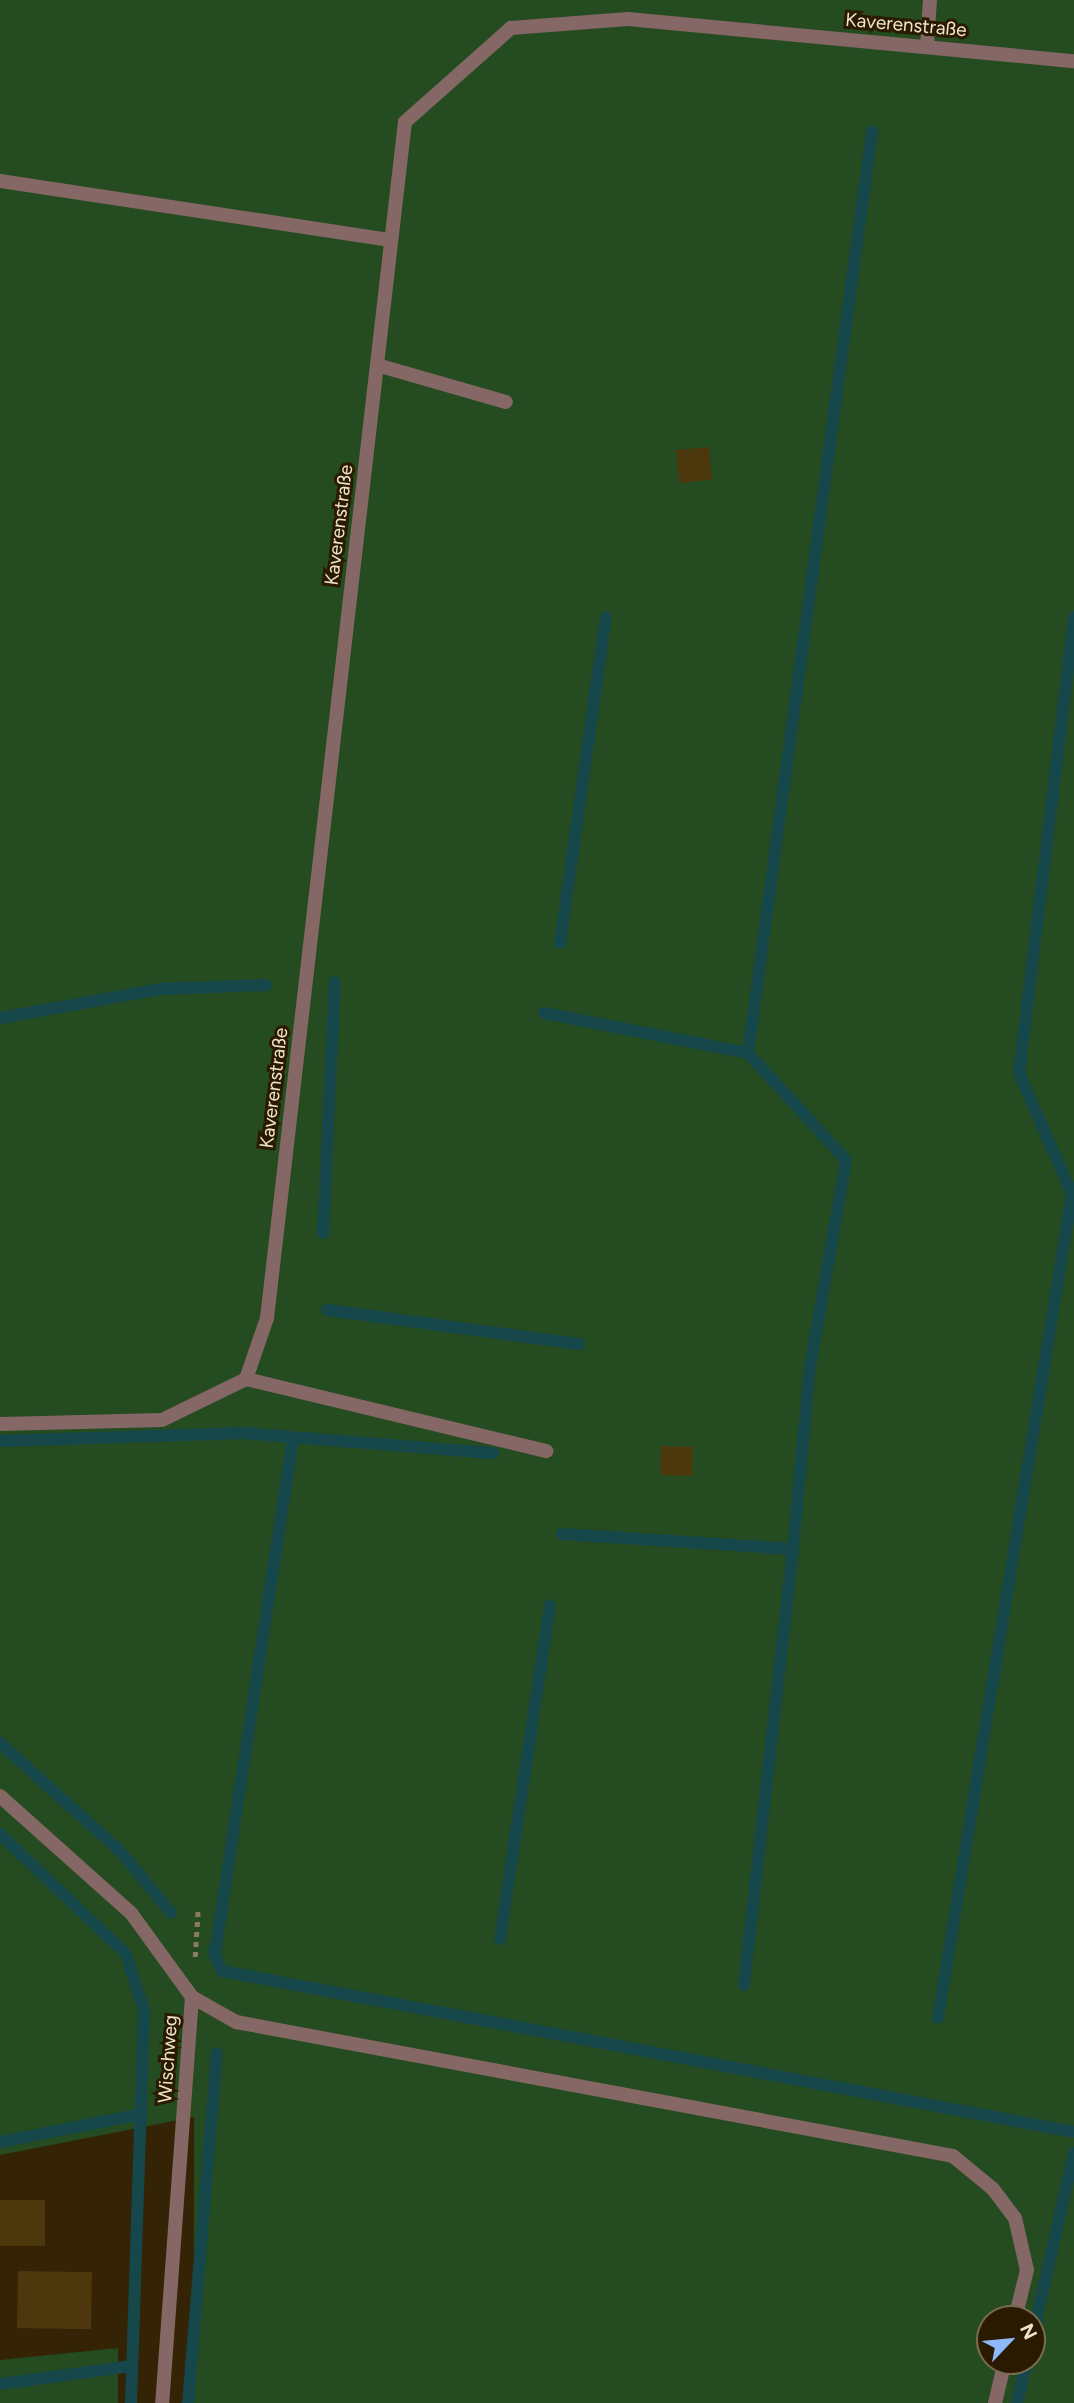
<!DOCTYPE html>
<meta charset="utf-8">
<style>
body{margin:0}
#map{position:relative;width:1074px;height:2403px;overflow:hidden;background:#342405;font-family:Figtree,sans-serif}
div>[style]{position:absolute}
.green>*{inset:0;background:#254b20}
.stream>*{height:12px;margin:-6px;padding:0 6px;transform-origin:6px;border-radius:6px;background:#16474b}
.building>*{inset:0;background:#4d380e;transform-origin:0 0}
.path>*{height:4.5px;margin-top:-2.25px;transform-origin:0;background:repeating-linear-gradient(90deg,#8b7c61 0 5px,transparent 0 10px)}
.service>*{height:14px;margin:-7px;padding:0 7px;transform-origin:7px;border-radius:7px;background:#856765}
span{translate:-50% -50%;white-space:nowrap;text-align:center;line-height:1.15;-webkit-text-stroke:6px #2a1b00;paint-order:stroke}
.street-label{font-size:19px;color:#f0e3cd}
.north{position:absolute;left:976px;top:2305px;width:70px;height:70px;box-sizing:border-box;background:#2a1b00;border:2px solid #796b52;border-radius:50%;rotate:64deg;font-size:19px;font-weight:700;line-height:28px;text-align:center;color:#f0e3cd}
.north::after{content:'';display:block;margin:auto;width:24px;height:32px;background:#90b8fd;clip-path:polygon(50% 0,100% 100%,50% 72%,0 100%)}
</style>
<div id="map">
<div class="green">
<div style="clip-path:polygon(evenodd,0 0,1074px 0,1074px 2403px,194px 2403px,194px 2117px,0 2155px,0 0,990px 2319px,1032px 2319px,1032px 2361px,990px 2361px,990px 2319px)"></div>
<div style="clip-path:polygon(118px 2348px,118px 2403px,0 2403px,0 2360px)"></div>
</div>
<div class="stream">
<div style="left:560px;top:943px;width:329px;rotate:-82deg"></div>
<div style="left:544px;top:1013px;width:208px;rotate:11.1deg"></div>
<div style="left:0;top:1018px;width:164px;rotate:-10.2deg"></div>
<div style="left:161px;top:989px;width:105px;rotate:-2.2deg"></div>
<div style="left:323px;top:1233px;width:251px;rotate:-87.3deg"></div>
<div style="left:327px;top:1310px;width:254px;rotate:7.7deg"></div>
<div style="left:0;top:1441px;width:242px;rotate:-1.9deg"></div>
<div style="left:242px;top:1433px;width:252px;rotate:4.6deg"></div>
<div style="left:562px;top:1534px;width:231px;rotate:3.7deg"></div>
<div style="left:793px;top:1549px;width:183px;rotate:-84.7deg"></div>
<div style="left:810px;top:1367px;width:210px;rotate:-80.1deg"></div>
<div style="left:846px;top:1160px;width:145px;rotate:-132.5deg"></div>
<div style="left:748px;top:1053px;width:930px;rotate:-82.34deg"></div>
<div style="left:0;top:1743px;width:161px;rotate:42deg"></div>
<div style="left:120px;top:1851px;width:80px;rotate:50.6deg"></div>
<div style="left:0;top:1834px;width:174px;rotate:43.6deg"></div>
<div style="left:126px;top:1954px;width:60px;rotate:72.5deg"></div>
<div style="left:144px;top:2011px;width:392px;rotate:91.9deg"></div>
<div style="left:500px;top:1939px;width:337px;rotate:-81.5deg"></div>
<div style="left:213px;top:1951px;width:22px;rotate:66deg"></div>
<div style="left:222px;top:1971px;width:867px;rotate:10.7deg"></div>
<div style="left:215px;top:1953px;width:521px;rotate:-81.39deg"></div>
<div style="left:744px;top:1985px;width:439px;rotate:-83.6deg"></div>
<div style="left:938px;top:2018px;width:835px;rotate:-80.76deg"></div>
<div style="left:1072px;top:1194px;width:132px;rotate:-113.7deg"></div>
<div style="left:1019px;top:1073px;width:459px;rotate:-83.1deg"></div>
<div style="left:0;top:2142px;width:144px;rotate:-11.2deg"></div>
<div style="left:1032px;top:2339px;width:191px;rotate:-77.3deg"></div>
<div style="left:0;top:2384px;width:133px;rotate:-7.8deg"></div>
<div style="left:188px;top:2403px;width:351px;rotate:-85.3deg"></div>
<div style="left:1017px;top:2403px;width:43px;rotate:-76.6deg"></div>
</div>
<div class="building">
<div style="left:709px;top:447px;width:33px;height:33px;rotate:85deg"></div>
<div style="left:661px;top:1446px;width:32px;height:29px;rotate:2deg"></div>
<div style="left:0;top:2200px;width:45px;height:46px"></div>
<div style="left:18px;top:2271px;width:74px;height:57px;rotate:1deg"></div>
</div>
<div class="path">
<div style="left:195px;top:1957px;width:48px;rotate:-86.4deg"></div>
</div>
<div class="service">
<div style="left:927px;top:46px;width:46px;rotate:-86.3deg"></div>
<div style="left:0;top:181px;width:395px;rotate:8.6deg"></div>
<div style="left:377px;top:365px;width:134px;rotate:16deg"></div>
<div style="left:246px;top:1379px;width:309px;rotate:13.5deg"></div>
<div style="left:0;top:1424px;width:162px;rotate:-1.4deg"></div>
<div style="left:162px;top:1420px;width:93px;rotate:-26deg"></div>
<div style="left:246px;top:1379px;width:65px;rotate:-71deg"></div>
<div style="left:267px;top:1318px;width:1204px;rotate:-83.42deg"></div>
<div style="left:405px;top:122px;width:142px;rotate:-41.6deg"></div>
<div style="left:511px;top:28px;width:117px;rotate:-4.4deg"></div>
<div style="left:628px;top:19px;width:448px;rotate:5.4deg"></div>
<div style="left:0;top:1796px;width:176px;rotate:41.8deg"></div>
<div style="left:131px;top:1913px;width:104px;rotate:54deg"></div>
<div style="left:192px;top:1997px;width:407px;rotate:94.2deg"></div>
<div style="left:192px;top:1997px;width:51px;rotate:29.6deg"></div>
<div style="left:236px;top:2022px;width:729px;rotate:10.59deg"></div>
<div style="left:953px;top:2156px;width:52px;rotate:39.5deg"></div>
<div style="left:993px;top:2189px;width:36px;rotate:53deg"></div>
<div style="left:1015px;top:2218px;width:53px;rotate:77deg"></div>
<div style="left:1027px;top:2270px;width:50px;rotate:103.8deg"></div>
<div style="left:995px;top:2403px;width:43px;rotate:-76.6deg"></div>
</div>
<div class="street-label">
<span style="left:906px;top:25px;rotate:5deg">Kaverenstraße</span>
<span style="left:339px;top:525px;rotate:-83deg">Kaverenstraße</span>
<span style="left:274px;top:1088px;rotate:-83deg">Kaverenstraße</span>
<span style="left:168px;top:2059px;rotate:-86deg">Wischweg</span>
</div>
<div class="north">N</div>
</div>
